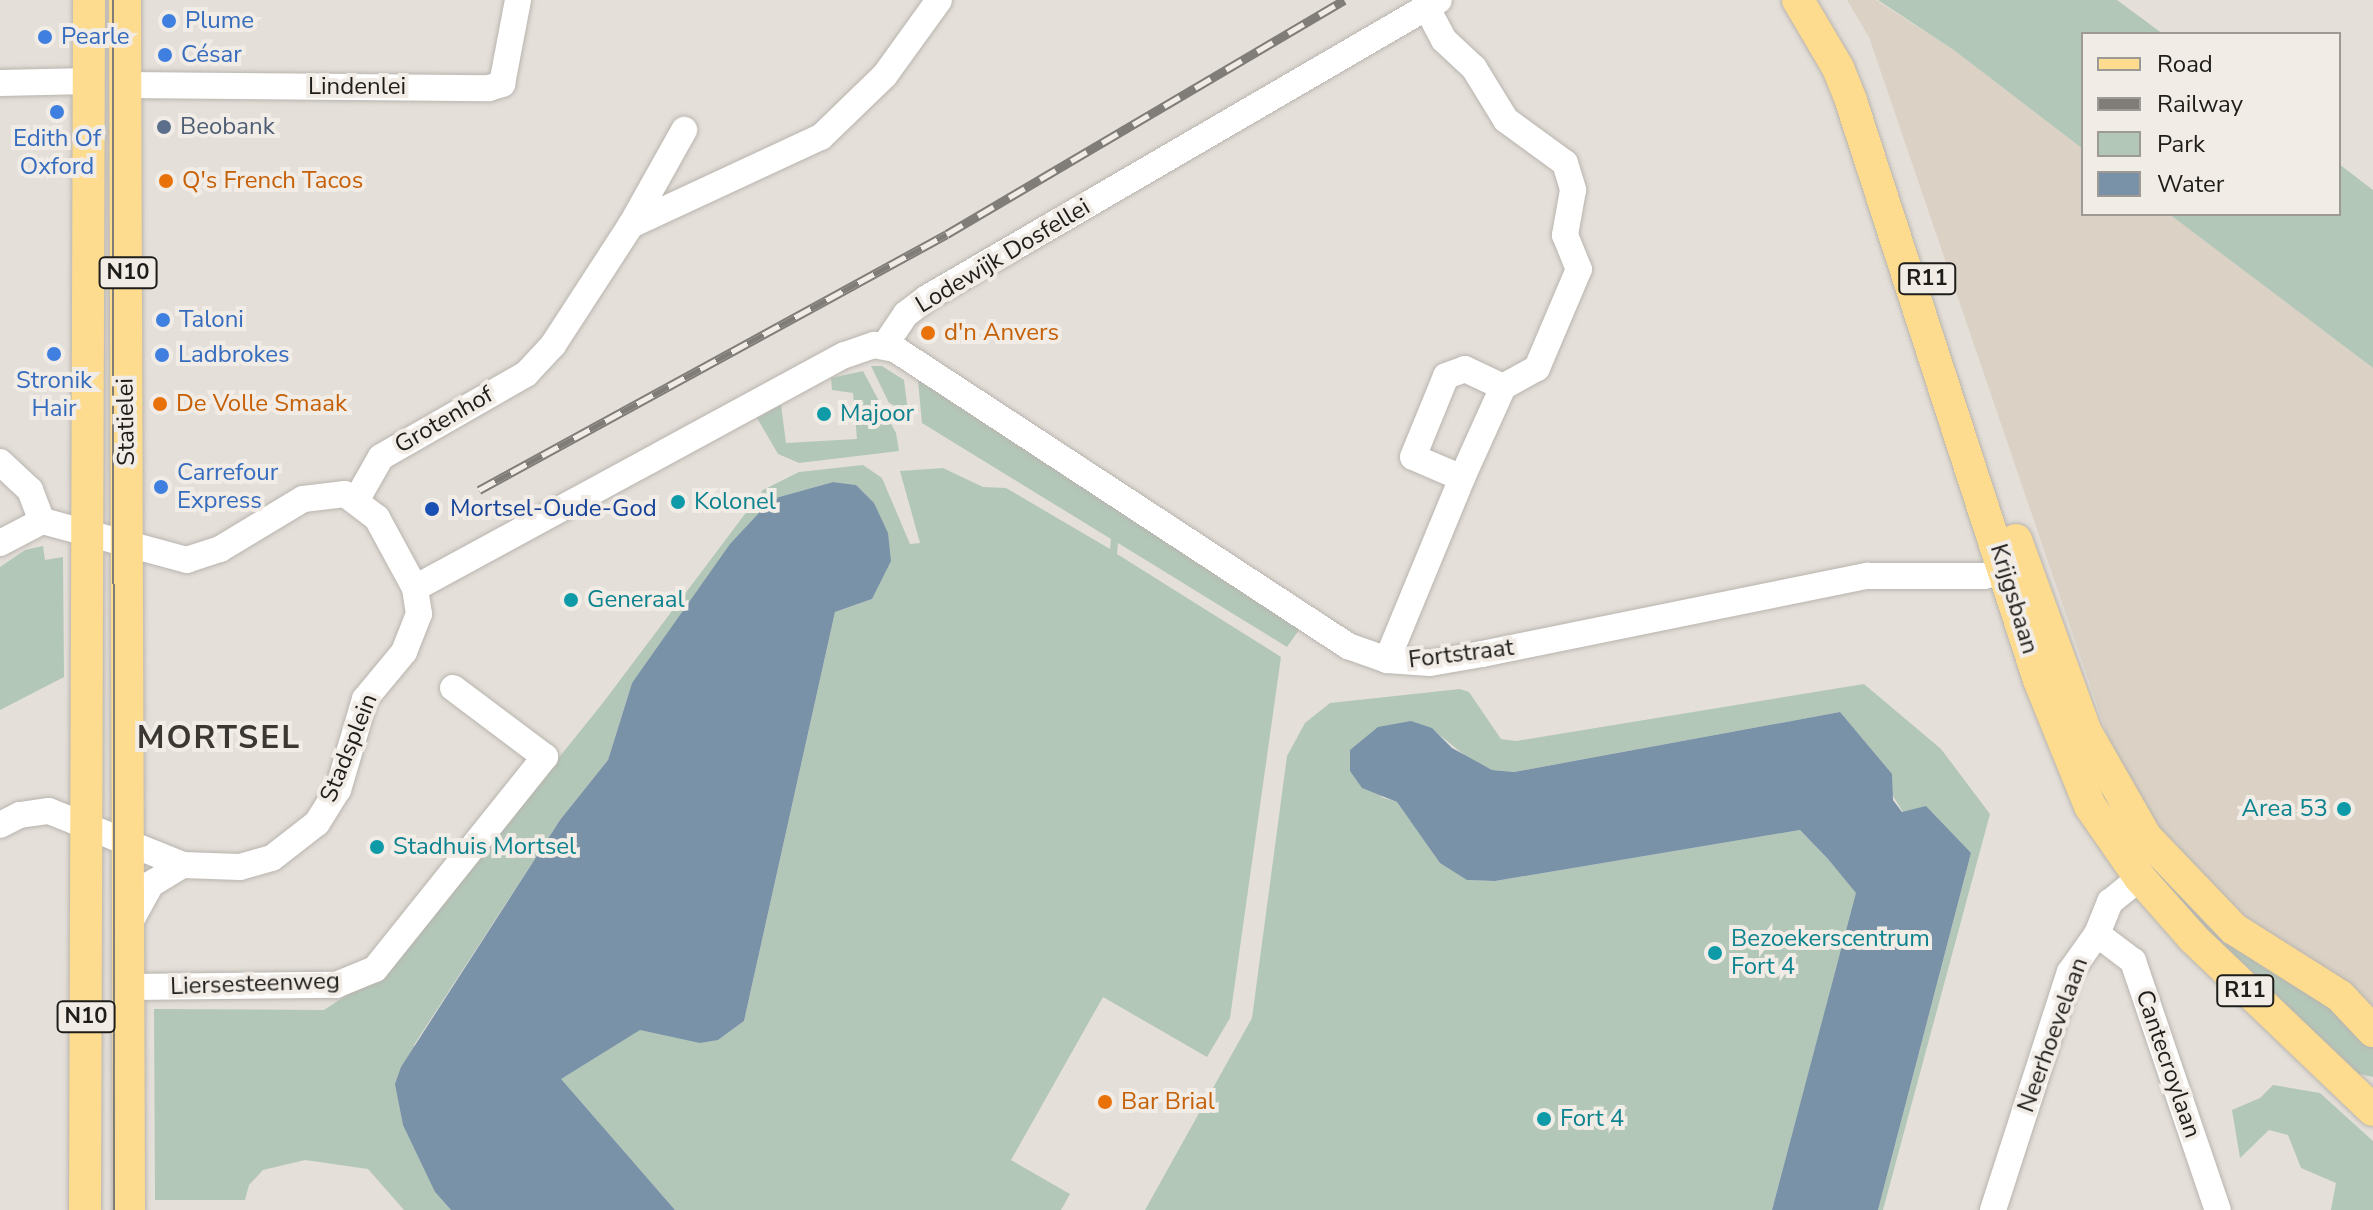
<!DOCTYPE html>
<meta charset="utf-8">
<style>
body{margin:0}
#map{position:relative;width:2373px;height:1210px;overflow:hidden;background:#e4dfd9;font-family:"Nunito Sans",sans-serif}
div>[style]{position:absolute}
.built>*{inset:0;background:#dbd2c5}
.green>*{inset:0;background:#b3c7b9}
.water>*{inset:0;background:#7992a8}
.roads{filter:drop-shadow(0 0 2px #b9b4ae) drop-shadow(0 0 2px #b9b4ae)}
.minor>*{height:26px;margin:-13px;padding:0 13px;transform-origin:13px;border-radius:13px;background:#fff}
.major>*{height:32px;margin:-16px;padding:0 16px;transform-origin:16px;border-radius:16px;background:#fddc8f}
.tram>*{height:2px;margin:-1px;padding:0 1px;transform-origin:1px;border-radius:1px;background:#807d79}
.rail>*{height:9px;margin-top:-4.5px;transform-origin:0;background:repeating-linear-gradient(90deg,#f2ece6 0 18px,#807d79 0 36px);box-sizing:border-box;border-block:2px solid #807d79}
.dots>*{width:22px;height:22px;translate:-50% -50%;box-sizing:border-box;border:4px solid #f2ece6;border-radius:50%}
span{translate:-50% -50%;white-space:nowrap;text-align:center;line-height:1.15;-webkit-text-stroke:8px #f2ece6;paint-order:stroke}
.shield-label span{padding:2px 6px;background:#f2ece6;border:2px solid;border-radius:6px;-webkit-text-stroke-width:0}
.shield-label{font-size:22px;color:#1e1d1a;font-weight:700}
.shop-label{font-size:24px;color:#366cbe}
.left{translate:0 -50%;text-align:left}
.street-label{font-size:24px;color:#1e1d1a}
.service-label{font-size:24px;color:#4e5e75}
.food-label{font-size:24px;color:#c56008}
.culture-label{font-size:24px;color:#0d838f}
.right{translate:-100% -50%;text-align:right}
.transit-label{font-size:24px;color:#164399}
.district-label{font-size:32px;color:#3b3732;font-weight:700;letter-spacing:2px}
.legend{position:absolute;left:2081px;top:32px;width:260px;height:184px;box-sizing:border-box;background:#f2ece6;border:2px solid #9d9994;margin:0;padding:10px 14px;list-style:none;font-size:24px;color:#1e1d1a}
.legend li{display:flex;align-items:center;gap:16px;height:40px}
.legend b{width:40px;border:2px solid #9d9994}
</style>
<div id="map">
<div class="built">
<div style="clip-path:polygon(1847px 0,1876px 0,1955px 51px,2083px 149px,2083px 214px,2169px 214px,2373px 368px,2373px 1006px,2239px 912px,2169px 843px,2114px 755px,1869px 37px)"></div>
</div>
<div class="green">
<div style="clip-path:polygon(1878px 0,2117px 0,2163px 34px,2083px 34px,2083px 149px,1955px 51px)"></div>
<div style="clip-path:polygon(2339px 164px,2373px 190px,2373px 368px,2169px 214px,2339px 214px)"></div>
<div style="clip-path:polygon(871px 366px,882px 366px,904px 380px,908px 412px,889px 403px)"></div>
<div style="clip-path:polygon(863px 371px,896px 433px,899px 451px,799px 463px,778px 454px,757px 418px,781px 405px,786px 443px,857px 439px,853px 393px,832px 390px,831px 378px)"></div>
<div style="clip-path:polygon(922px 377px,1301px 627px,1287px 647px,1118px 543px,1117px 554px,1281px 657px,1230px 1018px,1207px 1057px,1103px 997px,1011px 1160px,1070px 1194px,1061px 1210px,675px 1210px,560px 1079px,640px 1029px,718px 1040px,744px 1021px,835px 612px,872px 599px,888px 534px,856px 485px,833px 482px,772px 499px,632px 683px,608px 760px,560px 820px,414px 1045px,435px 1192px,451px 1210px,404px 1210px,368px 1169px,305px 1160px,263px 1170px,249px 1185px,245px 1200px,155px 1200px,154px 1009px,324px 1010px,392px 965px,602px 704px,763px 490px,799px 472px,863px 465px,882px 478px,910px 544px,920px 543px,900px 471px,943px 468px,983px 487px,1006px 488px,1110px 549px,1111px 539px,922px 423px,918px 381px)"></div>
<div style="clip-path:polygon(43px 546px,45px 560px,63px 557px,64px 677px,0 710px,0 567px,25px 550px)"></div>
<div style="clip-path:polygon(1864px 684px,1941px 749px,1990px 814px,1883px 1210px,1878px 1210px,1971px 853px,1903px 812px,1840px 712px,1514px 772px,1492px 770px,1469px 759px,1431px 728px,1381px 797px,1397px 802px,1434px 853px,1467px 880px,1495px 881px,1800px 830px,1828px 859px,1857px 893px,1772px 1210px,1145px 1210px,1252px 1018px,1287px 756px,1305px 723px,1330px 703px,1460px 689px,1469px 692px,1501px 739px,1516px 741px)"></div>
<div style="clip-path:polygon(2090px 773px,2118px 821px,2373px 1038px,2373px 1077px,2355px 1073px,2193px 918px,2111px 824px)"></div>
<div style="clip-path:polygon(2273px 1085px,2320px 1093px,2373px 1141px,2373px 1210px,2331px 1210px,2336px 1183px,2301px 1168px,2288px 1135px,2269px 1130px,2240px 1158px,2232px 1110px,2260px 1098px)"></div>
</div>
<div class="water">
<div style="clip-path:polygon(833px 482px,856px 485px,874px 503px,888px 533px,891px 561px,872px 599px,835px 612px,744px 1021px,718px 1040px,700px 1043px,640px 1030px,561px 1079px,675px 1210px,451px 1210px,435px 1192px,403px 1125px,395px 1084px,401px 1067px,560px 820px,608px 760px,632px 683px,730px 544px,772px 499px)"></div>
<div style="clip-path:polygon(1840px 712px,1892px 774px,1893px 800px,1902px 812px,1926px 806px,1971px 853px,1878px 1210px,1772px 1210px,1856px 893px,1828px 859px,1800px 830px,1495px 881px,1467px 880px,1440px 863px,1397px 802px,1362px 788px,1350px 771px,1350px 750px,1378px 727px,1411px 721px,1432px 728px,1452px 748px,1492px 770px,1514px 772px)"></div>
</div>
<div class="roads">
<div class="minor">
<div style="left:1427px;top:8px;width:36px;rotate:62deg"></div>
<div style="left:1444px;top:40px;width:41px;rotate:43deg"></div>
<div style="left:1474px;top:68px;width:61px;rotate:58.4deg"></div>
<div style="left:1506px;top:120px;width:73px;rotate:36.1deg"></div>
<div style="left:1565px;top:163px;width:28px;rotate:73deg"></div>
<div style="left:1573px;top:190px;width:46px;rotate:100.1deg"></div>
<div style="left:1565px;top:235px;width:37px;rotate:68deg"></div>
<div style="left:1579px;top:269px;width:108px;rotate:113deg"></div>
<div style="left:1537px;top:368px;width:39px;rotate:151deg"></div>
<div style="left:1503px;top:387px;width:100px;rotate:114.3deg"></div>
<div style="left:1462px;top:478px;width:53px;rotate:-156.8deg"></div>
<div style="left:1413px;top:457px;width:87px;rotate:-67.8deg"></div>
<div style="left:1446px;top:376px;width:20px;rotate:-20deg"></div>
<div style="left:1465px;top:369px;width:42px;rotate:25.3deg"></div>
<div style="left:0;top:83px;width:89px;rotate:-1.3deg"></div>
<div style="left:125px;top:85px;width:364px;rotate:0.5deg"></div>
<div style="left:489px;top:88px;width:14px;rotate:-17deg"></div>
<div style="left:502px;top:84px;width:86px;rotate:-79.2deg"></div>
<div style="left:631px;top:225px;width:209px;rotate:-24.9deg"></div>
<div style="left:821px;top:137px;width:89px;rotate:-44.1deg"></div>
<div style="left:885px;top:75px;width:92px;rotate:-54.2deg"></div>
<div style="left:885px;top:345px;width:37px;rotate:-56deg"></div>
<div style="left:906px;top:314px;width:26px;rotate:-37deg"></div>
<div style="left:927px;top:298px;width:592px;rotate:-30.2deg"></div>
<div style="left:0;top:462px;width:41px;rotate:43deg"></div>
<div style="left:30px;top:490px;width:33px;rotate:69deg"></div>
<div style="left:357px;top:499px;width:48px;rotate:-60.3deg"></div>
<div style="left:381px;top:457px;width:167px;rotate:-29.8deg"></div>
<div style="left:526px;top:374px;width:40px;rotate:-47deg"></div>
<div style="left:553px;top:345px;width:143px;rotate:-57deg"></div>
<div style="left:631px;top:225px;width:109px;rotate:-60.8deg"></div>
<div style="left:0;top:543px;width:47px;rotate:-27.6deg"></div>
<div style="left:415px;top:588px;width:489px;rotate:-28.5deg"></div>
<div style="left:845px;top:355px;width:31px;rotate:-19deg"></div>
<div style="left:874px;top:345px;width:21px;rotate:11deg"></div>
<div style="left:895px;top:349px;width:542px;rotate:33.25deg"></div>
<div style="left:1348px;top:646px;width:41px;rotate:19.7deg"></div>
<div style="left:1387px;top:660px;width:43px;rotate:4deg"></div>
<div style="left:1430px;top:663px;width:53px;rotate:-9.8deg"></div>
<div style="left:1482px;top:654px;width:393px;rotate:-11.5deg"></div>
<div style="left:1867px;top:576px;width:117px"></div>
<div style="left:1984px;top:576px;width:39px;rotate:-17deg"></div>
<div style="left:1387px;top:660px;width:197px;rotate:-67.6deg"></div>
<div style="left:0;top:825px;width:22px;rotate:-27deg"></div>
<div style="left:20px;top:815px;width:29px;rotate:-8deg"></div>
<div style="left:49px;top:811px;width:144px;rotate:21.9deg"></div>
<div style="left:183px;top:865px;width:57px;rotate:2deg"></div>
<div style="left:240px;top:867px;width:33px;rotate:-16deg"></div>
<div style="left:272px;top:858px;width:57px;rotate:-37.9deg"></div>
<div style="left:317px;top:823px;width:39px;rotate:-58deg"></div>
<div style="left:338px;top:790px;width:95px;rotate:-73.5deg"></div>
<div style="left:365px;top:699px;width:61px;rotate:-50.3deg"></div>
<div style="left:404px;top:652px;width:41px;rotate:-68.5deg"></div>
<div style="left:419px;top:614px;width:26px;rotate:-99deg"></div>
<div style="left:415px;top:588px;width:80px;rotate:-118.5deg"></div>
<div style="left:377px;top:518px;width:40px;rotate:-143deg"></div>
<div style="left:345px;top:494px;width:42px;rotate:173.2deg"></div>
<div style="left:303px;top:499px;width:97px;rotate:148.9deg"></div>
<div style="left:220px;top:549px;width:35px;rotate:162deg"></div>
<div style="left:187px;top:560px;width:150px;rotate:-164.9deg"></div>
<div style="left:129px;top:924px;width:46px;rotate:-61.2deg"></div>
<div style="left:151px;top:884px;width:37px;rotate:-31deg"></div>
<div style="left:2097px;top:934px;width:45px;rotate:36.9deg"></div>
<div style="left:2133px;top:961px;width:263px;rotate:71.2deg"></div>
<div style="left:130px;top:987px;width:206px;rotate:-0.6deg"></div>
<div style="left:336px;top:985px;width:42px;rotate:-22.3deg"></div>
<div style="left:375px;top:969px;width:272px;rotate:-51.3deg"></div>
<div style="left:545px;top:757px;width:115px;rotate:-143.1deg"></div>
<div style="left:1993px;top:1210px;width:250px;rotate:-72.1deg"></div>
<div style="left:2070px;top:972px;width:47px;rotate:-54.6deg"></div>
<div style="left:2097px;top:934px;width:35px;rotate:-68deg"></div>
<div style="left:2110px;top:902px;width:38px;rotate:-39deg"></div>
</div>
<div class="major">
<div style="left:125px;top:0;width:1210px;rotate:89.81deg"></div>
<div style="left:1798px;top:0;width:79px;rotate:59.5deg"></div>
<div style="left:1838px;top:68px;width:35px;rotate:68deg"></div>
<div style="left:1851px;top:101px;width:609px;rotate:72.01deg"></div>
<div style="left:2039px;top:680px;width:136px;rotate:68deg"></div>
<div style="left:2090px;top:806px;width:88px;rotate:55.2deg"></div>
<div style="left:2140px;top:878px;width:80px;rotate:48.5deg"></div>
<div style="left:2193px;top:938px;width:249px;rotate:43.7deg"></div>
<div style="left:2016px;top:540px;width:204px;rotate:70deg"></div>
<div style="left:2086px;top:732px;width:121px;rotate:60.3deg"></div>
<div style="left:2146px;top:837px;width:127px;rotate:46.3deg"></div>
<div style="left:2234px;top:929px;width:125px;rotate:32.3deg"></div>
<div style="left:2340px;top:996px;width:48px;rotate:46.7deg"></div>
<div style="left:85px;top:1210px;width:1210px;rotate:-89.81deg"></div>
</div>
</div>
<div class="tram">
<div style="left:113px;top:0;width:1210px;rotate:89.95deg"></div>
</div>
<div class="rail">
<div style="left:479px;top:490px;width:533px;rotate:-28.68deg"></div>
<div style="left:947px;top:234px;width:461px;rotate:-30.5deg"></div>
</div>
<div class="dots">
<div style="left:169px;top:21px;background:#3f7fe0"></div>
<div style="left:45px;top:37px;background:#3f7fe0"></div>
<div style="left:165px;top:55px;background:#3f7fe0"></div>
<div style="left:57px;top:112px;background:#3f7fe0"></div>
<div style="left:164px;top:127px;background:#5c6f8a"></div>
<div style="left:166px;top:181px;background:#e8710a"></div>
<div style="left:163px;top:320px;background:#3f7fe0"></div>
<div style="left:928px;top:333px;background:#e8710a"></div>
<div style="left:54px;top:354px;background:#3f7fe0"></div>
<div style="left:162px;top:355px;background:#3f7fe0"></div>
<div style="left:160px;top:404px;background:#e8710a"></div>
<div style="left:824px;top:414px;background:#0f9aa8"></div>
<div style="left:161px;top:487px;background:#3f7fe0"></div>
<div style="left:678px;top:502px;background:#0f9aa8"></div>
<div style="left:432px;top:509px;background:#1a4fb4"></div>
<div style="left:571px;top:600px;background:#0f9aa8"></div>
<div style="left:2344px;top:809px;background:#0f9aa8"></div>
<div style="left:377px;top:847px;background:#0f9aa8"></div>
<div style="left:1715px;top:953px;background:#0f9aa8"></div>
<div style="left:1105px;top:1102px;background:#e8710a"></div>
<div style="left:1544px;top:1119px;background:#0f9aa8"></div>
</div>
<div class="shield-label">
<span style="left:128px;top:273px">N10</span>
<span style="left:1927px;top:279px">R11</span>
<span style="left:2245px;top:991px">R11</span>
<span style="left:86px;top:1017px">N10</span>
</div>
<div class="shop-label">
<span class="left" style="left:185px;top:21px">Plume</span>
<span class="left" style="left:61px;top:37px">Pearle</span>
<span class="left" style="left:181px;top:55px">César</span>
<span style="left:57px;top:153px">Edith Of<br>Oxford</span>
<span class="left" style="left:179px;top:320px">Taloni</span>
<span class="left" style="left:178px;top:355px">Ladbrokes</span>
<span style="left:54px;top:395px">Stronik<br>Hair</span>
<span class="left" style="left:177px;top:487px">Carrefour<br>Express</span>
</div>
<div class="street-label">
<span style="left:357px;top:87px">Lindenlei</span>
<span style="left:1003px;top:256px;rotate:-31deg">Lodewijk Dosfellei</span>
<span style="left:444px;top:420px;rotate:-30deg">Grotenhof</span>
<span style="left:126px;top:422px;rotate:-91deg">Statielei</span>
<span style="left:2014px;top:599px;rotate:73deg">Krijgsbaan</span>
<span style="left:1461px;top:654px;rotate:-7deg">Fortstraat</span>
<span style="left:349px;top:748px;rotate:-68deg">Stadsplein</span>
<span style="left:255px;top:984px;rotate:-2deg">Liersesteenweg</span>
<span style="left:2053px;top:1035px;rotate:-70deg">Neerhoevelaan</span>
<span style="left:2168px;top:1064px;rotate:71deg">Cantecroylaan</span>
</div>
<div class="service-label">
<span class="left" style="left:180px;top:127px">Beobank</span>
</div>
<div class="food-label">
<span class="left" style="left:182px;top:181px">Q's French Tacos</span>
<span class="left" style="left:944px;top:333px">d'n Anvers</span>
<span class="left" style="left:176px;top:404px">De Volle Smaak</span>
<span class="left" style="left:1121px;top:1102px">Bar Brial</span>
</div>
<div class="culture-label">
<span class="left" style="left:840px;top:414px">Majoor</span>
<span class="left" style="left:694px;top:502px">Kolonel</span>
<span class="left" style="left:587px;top:600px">Generaal</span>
<span class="right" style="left:2328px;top:809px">Area 53</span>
<span class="left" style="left:393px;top:847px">Stadhuis Mortsel</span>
<span class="left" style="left:1731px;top:953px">Bezoekerscentrum<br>Fort 4</span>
<span class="left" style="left:1560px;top:1119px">Fort 4</span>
</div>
<div class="transit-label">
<span class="left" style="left:450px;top:509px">Mortsel-Oude-God</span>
</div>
<div class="district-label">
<span style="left:219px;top:738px">MORTSEL</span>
</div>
<ul class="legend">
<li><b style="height:10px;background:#fddc8f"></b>Road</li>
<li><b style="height:10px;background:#807d79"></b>Railway</li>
<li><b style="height:22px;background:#b3c7b9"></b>Park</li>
<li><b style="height:22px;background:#7992a8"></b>Water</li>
</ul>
</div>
